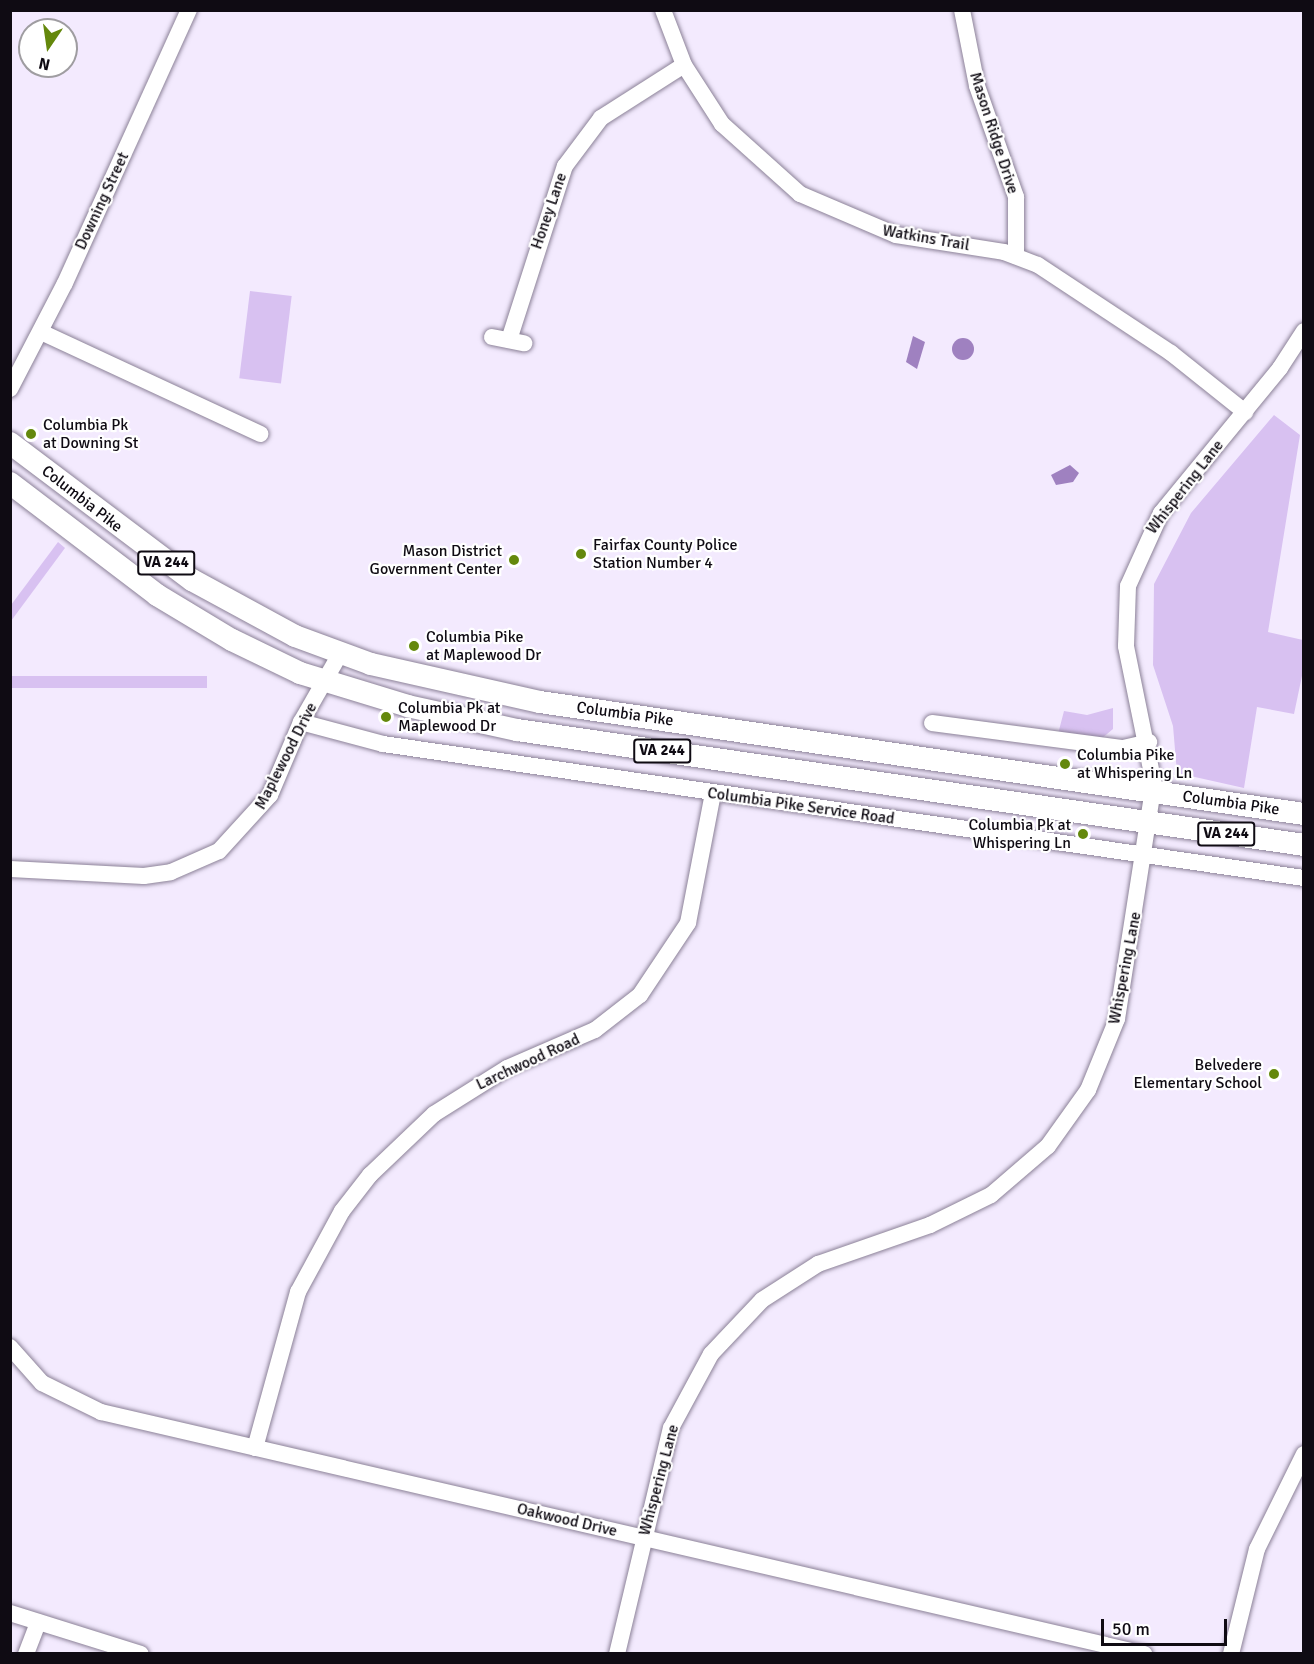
<!DOCTYPE html>
<style>
body{margin:0}
#map{position:relative;width:1314px;height:1664px;overflow:hidden;background:#f3eafe;font-family:Signika,sans-serif}
div>[style]{position:absolute}
.green>*{inset:0;background:#d8c1f1;transform-origin:0 0}
.water>*{inset:0;background:#9f81c0}
.round{border-radius:50%}
.roads{filter:drop-shadow(0 0 2px #8b8197) drop-shadow(0 0 2px #8b8197)}
.minor>*{height:16px;margin:-8px;padding:0 8px;transform-origin:8px;border-radius:8px;background:#fff}
.major>*{height:22px;margin:-11px;padding:0 11px;transform-origin:11px;border-radius:11px;background:#fff}
.dots>*{width:16px;height:16px;translate:-50% -50%;box-sizing:border-box;border:3px solid #fff;border-radius:50%}
span{translate:-50% -50%;white-space:nowrap;text-align:center;line-height:1.15;-webkit-text-stroke:4.5px #fff;paint-order:stroke}
.shield-label span{padding:2px 4px;background:#fff;border:2px solid;border-radius:4px;-webkit-text-stroke-width:0}
.shield-label{font-size:15px;color:#0f0b13;font-weight:700}
.street-label{font-size:16px;color:#0f0b13}
.poi-label{font-size:16px;color:#0f0b13}
.left{translate:0 -50%;text-align:left}
.right{translate:-100% -50%;text-align:right}
.frame{position:absolute;inset:0;border:12px solid #0f0b13;pointer-events:none}
.north{position:absolute;left:18px;top:18px;width:60px;height:60px;box-sizing:border-box;background:#fff;border:2px solid #9f9da1;border-radius:50%;rotate:193deg;font-size:16px;font-weight:700;line-height:24px;text-align:center;color:#0f0b13}
.north::after{content:'';display:block;margin:auto;width:21px;height:27px;background:#64880c;clip-path:polygon(50% 0,100% 100%,50% 72%,0 100%)}
.scale{position:absolute;left:1101px;top:1619px;width:126px;height:27px;box-sizing:border-box;border:3px solid #0f0b13;border-top:0;padding-left:8px;font-size:18px;line-height:21px;white-space:nowrap;color:#0f0b13;-webkit-text-stroke:4px #fff;paint-order:stroke}
</style>
<div id="map">
<div class="green">
<div style="left:250px;top:291px;width:42px;height:88px;rotate:7deg"></div>
<div style="clip-path:polygon(1274px 415px,1300px 435px,1268px 632px,1303px 640px,1303px 671px,1294px 714px,1257px 707px,1244px 788px,1177px 773px,1173px 726px,1153px 665px,1154px 584px,1191px 513px)"></div>
<div style="clip-path:polygon(58px 542px,65px 548px,11px 621px,11px 605px)"></div>
<div style="left:11px;top:676px;width:196px;height:12px"></div>
<div style="clip-path:polygon(1113px 708px,1113px 729px,1101px 739px,1058px 734px,1064px 711px,1087px 715px)"></div>
</div>
<div class="water">
<div style="clip-path:polygon(913px 336px,925px 342px,917px 369px,906px 362px)"></div>
<div class="round" style="left:952px;top:338px;width:22px;height:22px"></div>
<div style="clip-path:polygon(1070px 465px,1079px 473px,1073px 482px,1056px 485px,1051px 475px)"></div>
</div>
<div class="roads">
<div class="minor">
<div style="left:663px;top:10px;width:59px;rotate:69.1deg"></div>
<div style="left:684px;top:65px;width:70px;rotate:57.2deg"></div>
<div style="left:722px;top:124px;width:105px;rotate:41.9deg"></div>
<div style="left:800px;top:194px;width:104px;rotate:23.1deg"></div>
<div style="left:896px;top:235px;width:109px;rotate:8.9deg"></div>
<div style="left:1004px;top:252px;width:36px;rotate:21deg"></div>
<div style="left:1038px;top:265px;width:159px;rotate:33.5deg"></div>
<div style="left:1171px;top:353px;width:95px;rotate:38.6deg"></div>
<div style="left:962px;top:10px;width:77px;rotate:78.8deg"></div>
<div style="left:977px;top:86px;width:118px;rotate:70.6deg"></div>
<div style="left:1016px;top:197px;width:59px;rotate:90deg"></div>
<div style="left:41px;top:332px;width:242px;rotate:24.9deg"></div>
<div style="left:492px;top:337px;width:33px;rotate:11deg"></div>
<div style="left:509px;top:340px;width:183px;rotate:-72.2deg"></div>
<div style="left:565px;top:166px;width:60px;rotate:-53.1deg"></div>
<div style="left:601px;top:118px;width:98px;rotate:-32.6deg"></div>
<div style="left:10px;top:389px;width:119px;rotate:-62.6deg"></div>
<div style="left:65px;top:283px;width:300px;rotate:-65.6deg"></div>
<div style="left:301px;top:722px;width:85px;rotate:15deg"></div>
<div style="left:383px;top:744px;width:931px;rotate:8.28deg"></div>
<div style="left:932px;top:723px;width:193px;rotate:7.5deg"></div>
<div style="left:1123px;top:748px;width:27px;rotate:-13deg"></div>
<div style="left:10px;top:869px;width:134px;rotate:3deg"></div>
<div style="left:144px;top:876px;width:27px;rotate:-8deg"></div>
<div style="left:171px;top:872px;width:52px;rotate:-23.6deg"></div>
<div style="left:219px;top:851px;width:76px;rotate:-47.7deg"></div>
<div style="left:270px;top:795px;width:79px;rotate:-67deg"></div>
<div style="left:301px;top:722px;width:78px;rotate:-60.2deg"></div>
<div style="left:10px;top:1347px;width:48px;rotate:48.4deg"></div>
<div style="left:42px;top:1383px;width:66px;rotate:26.2deg"></div>
<div style="left:101px;top:1412px;width:1071px;rotate:13.06deg"></div>
<div style="left:255px;top:1448px;width:162px;rotate:-74.6deg"></div>
<div style="left:298px;top:1292px;width:92px;rotate:-61.5deg"></div>
<div style="left:342px;top:1211px;width:46px;rotate:-52.1deg"></div>
<div style="left:370px;top:1175px;width:88px;rotate:-43.6deg"></div>
<div style="left:434px;top:1114px;width:86px;rotate:-32.2deg"></div>
<div style="left:507px;top:1068px;width:96px;rotate:-23.4deg"></div>
<div style="left:595px;top:1030px;width:57px;rotate:-37.9deg"></div>
<div style="left:640px;top:995px;width:87px;rotate:-56.3deg"></div>
<div style="left:688px;top:923px;width:132px;rotate:-79.1deg"></div>
<div style="left:10px;top:1613px;width:137px;rotate:17.4deg"></div>
<div style="left:26px;top:1654px;width:34px;rotate:-69deg"></div>
<div style="left:617px;top:1654px;width:232px;rotate:-76.6deg"></div>
<div style="left:671px;top:1428px;width:84px;rotate:-61.6deg"></div>
<div style="left:711px;top:1354px;width:74px;rotate:-46.6deg"></div>
<div style="left:762px;top:1300px;width:67px;rotate:-32.7deg"></div>
<div style="left:818px;top:1264px;width:119px;rotate:-19.2deg"></div>
<div style="left:930px;top:1225px;width:68px;rotate:-26.2deg"></div>
<div style="left:991px;top:1195px;width:75px;rotate:-40.7deg"></div>
<div style="left:1048px;top:1146px;width:69px;rotate:-54.5deg"></div>
<div style="left:1088px;top:1090px;width:77px;rotate:-67.8deg"></div>
<div style="left:1117px;top:1019px;width:238px;rotate:-81.1deg"></div>
<div style="left:1154px;top:784px;width:141px;rotate:-101.5deg"></div>
<div style="left:1126px;top:646px;width:60px;rotate:-88.1deg"></div>
<div style="left:1128px;top:586px;width:80px;rotate:-65.7deg"></div>
<div style="left:1161px;top:513px;width:188px;rotate:-50.6deg"></div>
<div style="left:1280px;top:368px;width:44px;rotate:-57deg"></div>
<div style="left:1231px;top:1654px;width:108px;rotate:-76.1deg"></div>
<div style="left:1257px;top:1549px;width:106px;rotate:-63.7deg"></div>
</div>
<div class="major">
<div style="left:10px;top:443px;width:228px;rotate:37deg"></div>
<div style="left:192px;top:580px;width:117px;rotate:28.5deg"></div>
<div style="left:295px;top:636px;width:81px;rotate:20.2deg"></div>
<div style="left:371px;top:664px;width:173px;rotate:12.7deg"></div>
<div style="left:540px;top:702px;width:772px;rotate:8.34deg"></div>
<div style="left:10px;top:483px;width:185px;rotate:37.3deg"></div>
<div style="left:157px;top:595px;width:87px;rotate:31deg"></div>
<div style="left:232px;top:640px;width:76px;rotate:25.9deg"></div>
<div style="left:300px;top:673px;width:113px;rotate:17deg"></div>
<div style="left:408px;top:706px;width:112px;rotate:12.4deg"></div>
<div style="left:517px;top:730px;width:795px;rotate:8.31deg"></div>
</div>
</div>
<div class="dots">
<div style="left:31px;top:434px;background:#64880c"></div>
<div style="left:581px;top:554px;background:#64880c"></div>
<div style="left:514px;top:560px;background:#64880c"></div>
<div style="left:414px;top:646px;background:#64880c"></div>
<div style="left:386px;top:717px;background:#64880c"></div>
<div style="left:1065px;top:764px;background:#64880c"></div>
<div style="left:1083px;top:834px;background:#64880c"></div>
<div style="left:1274px;top:1074px;background:#64880c"></div>
</div>
<div class="shield-label">
<span style="left:166px;top:563px">VA 244</span>
<span style="left:662px;top:751px">VA 244</span>
<span style="left:1226px;top:834px">VA 244</span>
</div>
<div class="street-label">
<span style="left:994px;top:133px;rotate:72deg">Mason Ridge Drive</span>
<span style="left:102px;top:201px;rotate:-65deg">Downing Street</span>
<span style="left:549px;top:211px;rotate:-71deg">Honey Lane</span>
<span style="left:926px;top:238px;rotate:10deg">Watkins Trail</span>
<span style="left:1185px;top:487px;rotate:-52deg">Whispering Lane</span>
<span style="left:82px;top:499px;rotate:38deg">Columbia Pike</span>
<span style="left:625px;top:714px;rotate:8deg">Columbia Pike</span>
<span style="left:286px;top:756px;rotate:-63deg">Maplewood Drive</span>
<span style="left:1231px;top:803px;rotate:8deg">Columbia Pike</span>
<span style="left:801px;top:806px;rotate:8deg">Columbia Pike Service Road</span>
<span style="left:1125px;top:968px;rotate:-79deg">Whispering Lane</span>
<span style="left:528px;top:1062px;rotate:-25deg">Larchwood Road</span>
<span style="left:659px;top:1480px;rotate:-75deg">Whispering Lane</span>
<span style="left:567px;top:1520px;rotate:13deg">Oakwood Drive</span>
</div>
<div class="poi-label">
<span class="left" style="left:43px;top:434px">Columbia Pk<br>at Downing St</span>
<span class="left" style="left:593px;top:554px">Fairfax County Police<br>Station Number 4</span>
<span class="right" style="left:502px;top:560px">Mason District<br>Government Center</span>
<span class="left" style="left:426px;top:646px">Columbia Pike<br>at Maplewood Dr</span>
<span class="left" style="left:398px;top:717px">Columbia Pk at<br>Maplewood Dr</span>
<span class="left" style="left:1077px;top:764px">Columbia Pike<br>at Whispering Ln</span>
<span class="right" style="left:1071px;top:834px">Columbia Pk at<br>Whispering Ln</span>
<span class="right" style="left:1262px;top:1074px">Belvedere<br>Elementary School</span>
</div>
<div class="frame"></div>
<div class="north">N</div>
<div class="scale">50 m</div>
</div>
